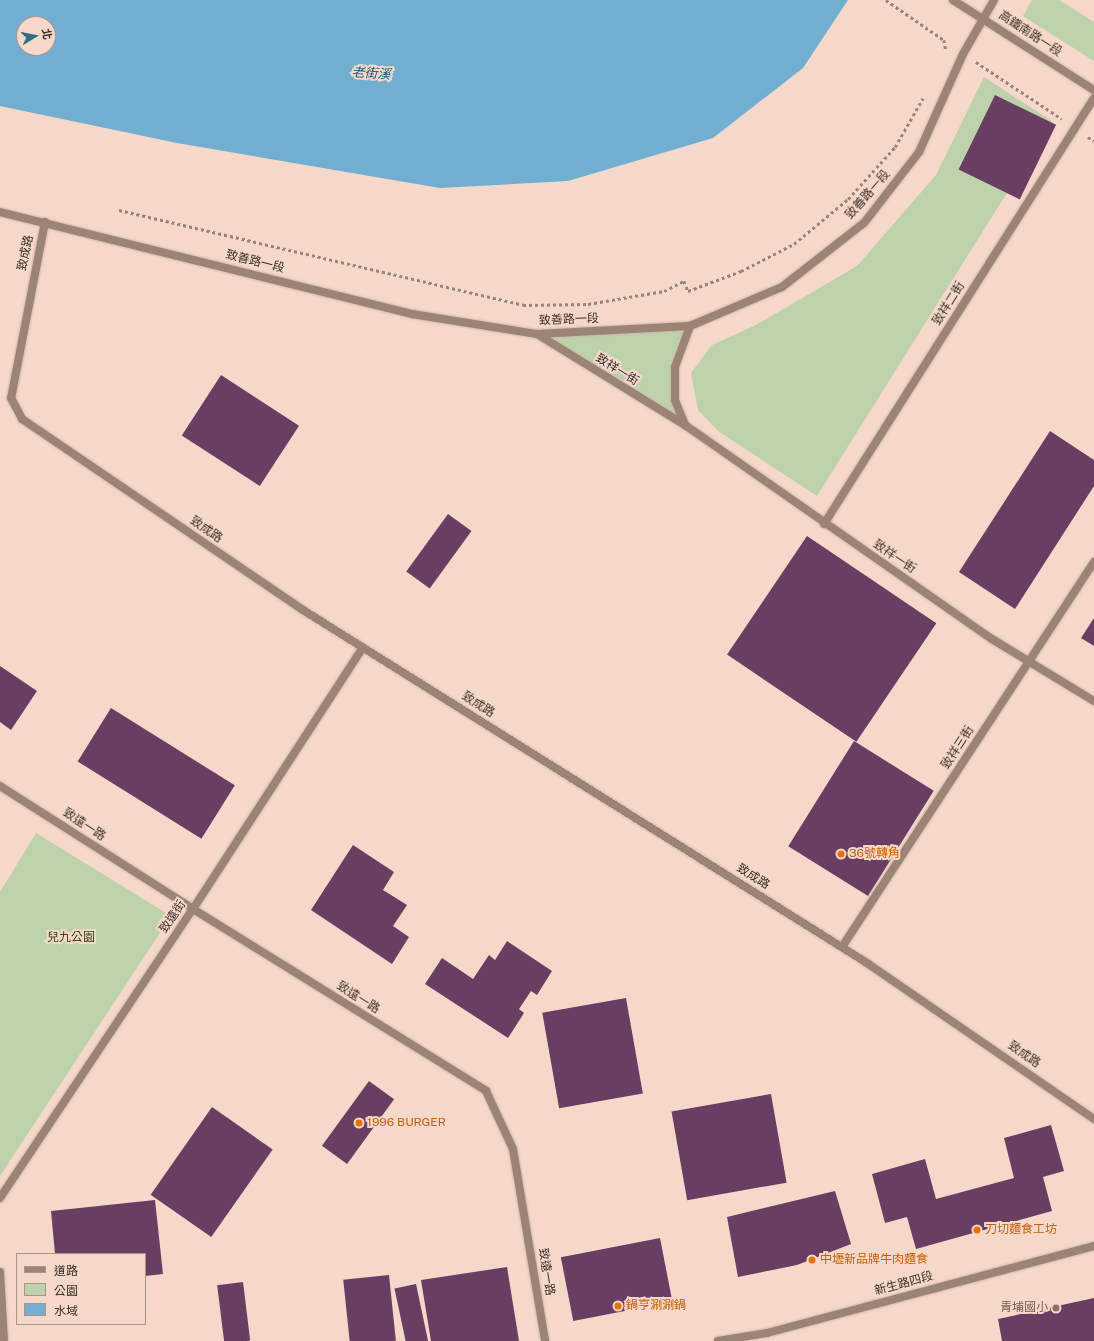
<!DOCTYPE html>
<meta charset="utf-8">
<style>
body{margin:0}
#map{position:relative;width:1094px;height:1341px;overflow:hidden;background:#f5d8ca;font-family:"Public Sans","Noto Sans TC",sans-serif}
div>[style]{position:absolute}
.green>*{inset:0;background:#bdd2aa}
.water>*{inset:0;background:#71aed0}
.building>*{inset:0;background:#693e62;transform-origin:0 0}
.path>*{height:2.5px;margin-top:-1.25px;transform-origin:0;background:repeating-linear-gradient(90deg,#98847a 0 3px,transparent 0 6px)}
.roads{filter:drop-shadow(0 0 1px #cfb6aa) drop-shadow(0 0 1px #cfb6aa)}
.minor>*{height:8px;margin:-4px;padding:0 4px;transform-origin:4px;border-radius:4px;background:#9b8375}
.tertiary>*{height:8px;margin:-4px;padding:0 4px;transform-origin:4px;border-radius:4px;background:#9b8375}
.dots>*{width:11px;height:11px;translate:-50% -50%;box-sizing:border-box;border:2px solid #f5d8ca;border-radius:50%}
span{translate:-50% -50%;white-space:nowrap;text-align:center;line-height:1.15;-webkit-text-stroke:4px #f5d8ca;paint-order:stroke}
.street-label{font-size:12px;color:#382d28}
.food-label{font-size:12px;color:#c56008}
.left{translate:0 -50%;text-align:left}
.park-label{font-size:12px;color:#2d450a}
.education-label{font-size:12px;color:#785e54}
.right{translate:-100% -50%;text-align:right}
.water-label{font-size:13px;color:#0a597b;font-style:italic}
.legend{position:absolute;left:16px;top:1253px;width:130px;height:72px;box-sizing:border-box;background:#f5d8ca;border:1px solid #a99489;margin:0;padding:5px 7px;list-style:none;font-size:12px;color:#382d28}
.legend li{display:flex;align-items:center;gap:8px;height:20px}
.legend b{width:20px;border:1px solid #a99489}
.north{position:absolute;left:16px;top:16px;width:40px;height:40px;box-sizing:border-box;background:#f5d8ca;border:1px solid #a99489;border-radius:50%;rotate:80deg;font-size:11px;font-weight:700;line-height:16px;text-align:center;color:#382d28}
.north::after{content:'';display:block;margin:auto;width:14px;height:18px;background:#2f6e83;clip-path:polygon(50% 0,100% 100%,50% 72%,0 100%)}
</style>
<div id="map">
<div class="green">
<div style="clip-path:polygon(1032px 0,1059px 0,1094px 22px,1094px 61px,1023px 16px)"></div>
<div style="clip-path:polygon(984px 77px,1052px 121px,817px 496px,718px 431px,698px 410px,691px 373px,712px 345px,756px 325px,857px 266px,936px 175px)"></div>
<div style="clip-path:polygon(690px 326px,675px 367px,675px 400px,685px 425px,537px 334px)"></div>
<div style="clip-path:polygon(36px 833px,171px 916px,0 1176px,0 892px)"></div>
</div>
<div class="water">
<div style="clip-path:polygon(evenodd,0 0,848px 0,803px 68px,713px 138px,568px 181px,440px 188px,177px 143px,0 106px,0 0,24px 24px,48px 24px,48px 48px,24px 48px,24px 24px)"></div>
</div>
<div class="building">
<div style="left:995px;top:95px;width:68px;height:83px;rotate:26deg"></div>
<div style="left:221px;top:375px;width:93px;height:72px;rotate:33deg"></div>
<div style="clip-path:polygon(1050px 431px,1094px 460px,1094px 486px,1015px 609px,959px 572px)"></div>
<div style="left:448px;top:514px;width:29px;height:71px;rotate:36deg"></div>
<div style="left:807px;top:536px;width:156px;height:143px;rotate:34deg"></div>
<div style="clip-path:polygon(1094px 618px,1094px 646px,1081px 638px)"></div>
<div style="clip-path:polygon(0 666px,37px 691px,11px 730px,0 722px)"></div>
<div style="left:111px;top:708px;width:146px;height:63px;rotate:32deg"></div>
<div style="left:854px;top:741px;width:94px;height:124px;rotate:32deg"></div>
<div style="clip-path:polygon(353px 845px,394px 872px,383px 890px,407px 905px,393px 926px,409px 937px,392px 964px,311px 910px)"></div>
<div style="clip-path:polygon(507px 941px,552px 971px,537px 995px,531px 991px,519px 1009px,524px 1013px,508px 1038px,425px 984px,442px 958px,473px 979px,489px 955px,495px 960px)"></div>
<div style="left:626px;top:998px;width:97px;height:85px;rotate:80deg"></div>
<div style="left:369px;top:1081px;width:31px;height:80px;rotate:36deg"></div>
<div style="left:771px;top:1094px;width:90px;height:101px;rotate:80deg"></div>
<div style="left:212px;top:1107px;width:74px;height:107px;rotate:35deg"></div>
<div style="clip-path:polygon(1051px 1125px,1064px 1171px,1043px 1177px,1052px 1211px,916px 1249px,907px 1217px,885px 1223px,872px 1174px,925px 1159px,936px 1199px,1014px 1178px,1004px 1138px)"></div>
<div style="clip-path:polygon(835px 1191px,851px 1244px,797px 1265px,738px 1277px,727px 1217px)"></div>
<div style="clip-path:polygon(155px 1200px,163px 1274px,145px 1276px,145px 1254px,55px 1254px,51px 1211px)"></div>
<div style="left:660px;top:1238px;width:65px;height:101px;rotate:79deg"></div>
<div style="clip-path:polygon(507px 1267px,519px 1341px,431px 1341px,421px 1280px)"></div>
<div style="left:389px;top:1275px;width:66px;height:46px;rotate:84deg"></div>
<div style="left:243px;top:1282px;width:59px;height:26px;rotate:83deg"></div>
<div style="left:416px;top:1284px;width:58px;height:22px;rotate:78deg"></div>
<div style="clip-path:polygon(1094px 1298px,1094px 1341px,1002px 1341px,998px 1319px)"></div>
</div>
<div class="path">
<div style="left:886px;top:0;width:70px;rotate:34.6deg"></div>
<div style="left:944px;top:40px;width:10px;rotate:79deg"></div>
<div style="left:976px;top:62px;width:103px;rotate:33.5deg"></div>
<div style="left:1088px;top:137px;width:7px;rotate:34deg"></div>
<div style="left:119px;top:210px;width:415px;rotate:13.2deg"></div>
<div style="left:523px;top:305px;width:65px;rotate:-0.9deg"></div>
<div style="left:588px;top:304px;width:77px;rotate:-9.7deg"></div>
<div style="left:664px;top:291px;width:22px;rotate:-27deg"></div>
<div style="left:684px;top:281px;width:11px;rotate:68deg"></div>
<div style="left:688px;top:291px;width:57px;rotate:-20.7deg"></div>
<div style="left:741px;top:271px;width:59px;rotate:-27deg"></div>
<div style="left:794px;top:244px;width:70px;rotate:-39.8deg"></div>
<div style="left:848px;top:199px;width:70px;rotate:-47.9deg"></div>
<div style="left:895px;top:147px;width:56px;rotate:-60.3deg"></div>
</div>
<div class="roads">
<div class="minor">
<div style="left:0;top:212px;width:424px;rotate:13.9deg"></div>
<div style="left:412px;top:314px;width:127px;rotate:9.1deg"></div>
<div style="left:537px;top:334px;width:153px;rotate:-3deg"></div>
<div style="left:690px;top:326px;width:100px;rotate:-23deg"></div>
<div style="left:782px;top:287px;width:104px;rotate:-38deg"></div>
<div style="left:864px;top:223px;width:90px;rotate:-52.2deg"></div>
<div style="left:919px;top:152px;width:107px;rotate:-65.8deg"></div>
<div style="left:963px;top:54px;width:62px;rotate:-60.1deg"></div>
<div style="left:45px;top:222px;width:179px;rotate:100.9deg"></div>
<div style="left:11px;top:398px;width:24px;rotate:62deg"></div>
<div style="left:22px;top:419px;width:340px;rotate:34.2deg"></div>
<div style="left:303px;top:610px;width:665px;rotate:32.04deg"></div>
<div style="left:867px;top:963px;width:275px;rotate:34.5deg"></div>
<div style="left:537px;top:334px;width:174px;rotate:31.6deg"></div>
<div style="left:685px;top:425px;width:374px;rotate:34.9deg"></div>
<div style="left:992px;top:639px;width:119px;rotate:31.3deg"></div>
<div style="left:685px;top:425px;width:27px;rotate:-112deg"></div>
<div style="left:675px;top:400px;width:33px;rotate:-90deg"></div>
<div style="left:675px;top:367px;width:44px;rotate:-69.9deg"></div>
<div style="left:824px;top:524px;width:504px;rotate:-57.63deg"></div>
<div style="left:0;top:786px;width:229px;rotate:32.5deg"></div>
<div style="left:193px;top:909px;width:345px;rotate:31.8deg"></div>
<div style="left:486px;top:1091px;width:64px;rotate:65deg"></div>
<div style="left:513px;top:1149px;width:195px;rotate:80.5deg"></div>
<div style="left:842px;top:947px;width:460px;rotate:-56.8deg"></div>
<div style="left:0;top:1198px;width:348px;rotate:-56.3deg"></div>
<div style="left:193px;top:909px;width:312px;rotate:-57deg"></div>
<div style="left:0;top:1272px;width:69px;rotate:86.7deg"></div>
<div style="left:718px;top:1341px;width:50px;rotate:-9.3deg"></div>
<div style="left:767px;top:1333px;width:338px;rotate:-14.9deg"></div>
</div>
<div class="tertiary">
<div style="left:953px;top:0;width:167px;rotate:32.6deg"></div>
</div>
</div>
<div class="dots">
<div style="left:841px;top:854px;background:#e8710a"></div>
<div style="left:359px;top:1123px;background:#e8710a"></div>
<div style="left:977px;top:1230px;background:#e8710a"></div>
<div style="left:812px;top:1260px;background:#e8710a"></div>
<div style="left:618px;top:1306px;background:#e8710a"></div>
<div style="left:1056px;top:1308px;background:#8d6e63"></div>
</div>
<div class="street-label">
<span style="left:1030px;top:34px;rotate:33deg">高鐵南路一段</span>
<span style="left:868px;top:195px;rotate:-49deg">致善路一段</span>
<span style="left:26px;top:253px;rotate:-78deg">致成路</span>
<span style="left:255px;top:262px;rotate:14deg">致善路一段</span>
<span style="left:949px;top:304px;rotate:-58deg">致祥二街</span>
<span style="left:569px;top:320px;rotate:-2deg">致善路一段</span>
<span style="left:617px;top:370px;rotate:32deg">致祥一街</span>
<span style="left:206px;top:530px;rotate:34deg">致成路</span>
<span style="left:894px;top:557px;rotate:34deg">致祥一街</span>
<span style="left:478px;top:705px;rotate:32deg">致成路</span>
<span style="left:958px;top:748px;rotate:-57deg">致祥三街</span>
<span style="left:84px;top:825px;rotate:33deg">致遠一路</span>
<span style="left:753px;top:877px;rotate:32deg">致成路</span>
<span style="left:173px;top:917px;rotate:-56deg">致遠街</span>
<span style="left:358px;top:998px;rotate:32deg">致遠一路</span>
<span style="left:1024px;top:1055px;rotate:34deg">致成路</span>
<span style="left:546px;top:1272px;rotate:81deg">致遠一路</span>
<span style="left:904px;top:1284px;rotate:-15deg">新生路四段</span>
</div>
<div class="food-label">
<span class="left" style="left:849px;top:854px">36號轉角</span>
<span class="left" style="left:367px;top:1123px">1996 BURGER</span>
<span class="left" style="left:985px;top:1230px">刀切麵食工坊</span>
<span class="left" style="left:820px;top:1260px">中壢新品牌牛肉麵食</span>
<span class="left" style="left:626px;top:1306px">鍋亨涮涮鍋</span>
</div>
<div class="park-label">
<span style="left:71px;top:938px">兒九公園</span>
</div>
<div class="education-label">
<span class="right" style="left:1048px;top:1308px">青埔國小</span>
</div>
<div class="water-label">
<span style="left:371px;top:74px;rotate:4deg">老街溪</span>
</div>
<ul class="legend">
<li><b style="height:5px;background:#9b8375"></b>道路</li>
<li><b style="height:11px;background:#bdd2aa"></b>公園</li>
<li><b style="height:11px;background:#71aed0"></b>水域</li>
</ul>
<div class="north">北</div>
</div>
